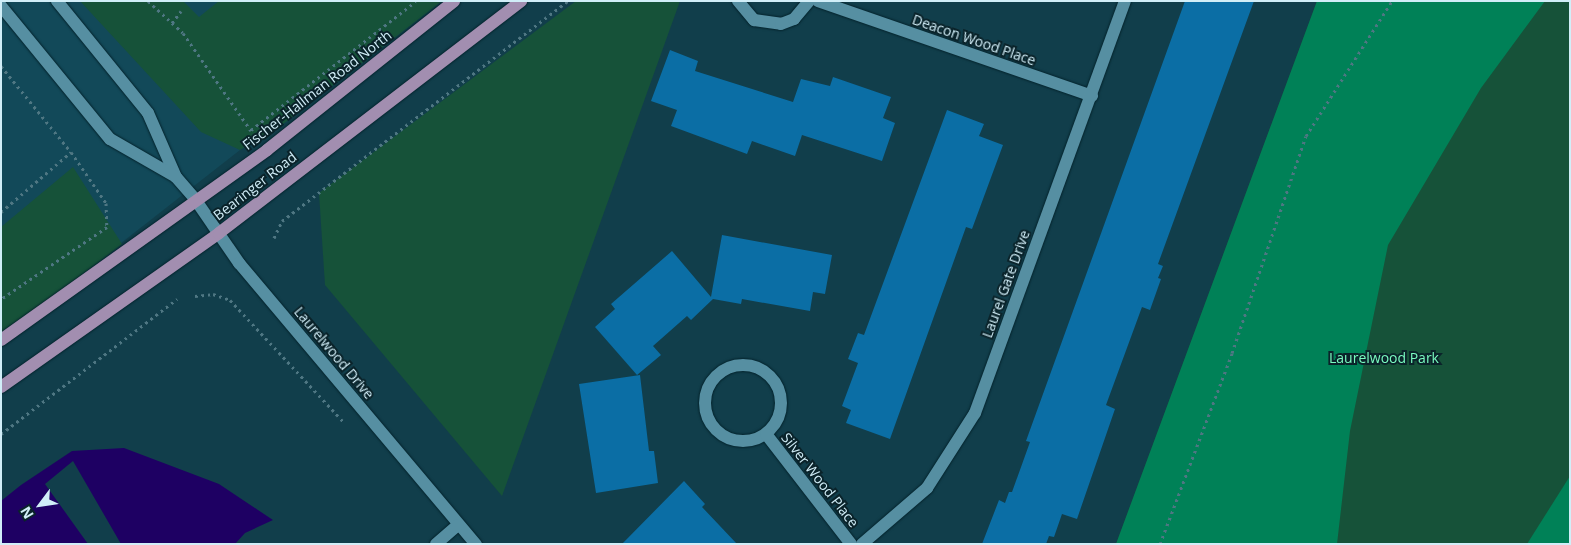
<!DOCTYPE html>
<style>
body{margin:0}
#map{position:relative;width:1571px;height:545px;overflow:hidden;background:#113e4b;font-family:"Open Sans",sans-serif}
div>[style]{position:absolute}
.built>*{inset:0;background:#124959}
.green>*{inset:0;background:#165239}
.forest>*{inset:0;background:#008157}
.water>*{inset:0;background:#1e0063}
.building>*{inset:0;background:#0b6ea5}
.path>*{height:3px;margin-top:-1.5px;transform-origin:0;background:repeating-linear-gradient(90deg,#4f7783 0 2.5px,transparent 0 6.5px)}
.roads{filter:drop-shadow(0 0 1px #04232c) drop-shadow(0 0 1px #04232c)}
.minor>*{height:12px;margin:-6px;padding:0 6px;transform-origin:6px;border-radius:6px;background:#568fa2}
.minor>.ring{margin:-6px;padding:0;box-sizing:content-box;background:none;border:12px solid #568fa2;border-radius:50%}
.major>*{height:12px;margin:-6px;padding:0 6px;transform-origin:6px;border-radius:6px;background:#a28eb0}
span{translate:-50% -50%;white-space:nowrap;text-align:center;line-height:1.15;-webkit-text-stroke:4px #0a232a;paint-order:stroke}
.street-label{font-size:14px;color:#d1eef8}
.park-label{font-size:14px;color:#7afbc0}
.frame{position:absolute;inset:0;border:2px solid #d1eef8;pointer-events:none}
.north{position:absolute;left:15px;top:480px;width:50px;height:50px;-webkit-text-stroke:4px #0a232a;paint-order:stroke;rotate:239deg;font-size:14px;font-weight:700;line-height:20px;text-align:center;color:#d1eef8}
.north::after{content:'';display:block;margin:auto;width:18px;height:22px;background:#d1eef8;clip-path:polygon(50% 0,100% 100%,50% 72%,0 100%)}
</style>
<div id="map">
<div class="built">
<div style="clip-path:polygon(1px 1px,442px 1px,282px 125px,240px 150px,1px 337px)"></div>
</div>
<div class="green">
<div style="clip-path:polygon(80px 1px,183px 1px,199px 17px,219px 1px,442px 1px,282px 125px,240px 150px,201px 132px)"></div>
<div style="clip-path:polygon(576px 1px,680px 1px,502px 496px,325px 285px,319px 193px)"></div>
<div style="clip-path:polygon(1317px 1px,1570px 1px,1570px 544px,1116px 544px)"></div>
<div style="clip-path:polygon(73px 167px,122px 244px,1px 337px,1px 227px)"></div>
</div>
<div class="forest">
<div style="clip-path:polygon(1317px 1px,1545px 1px,1481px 88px,1388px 245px,1350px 431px,1337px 544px,1116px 544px)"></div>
<div style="clip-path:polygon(1570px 476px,1570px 544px,1527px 544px)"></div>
</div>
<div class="water">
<div style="clip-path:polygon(124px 448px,219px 484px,273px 520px,245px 533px,235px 544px,121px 544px,73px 461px,45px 484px,88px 544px,1px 544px,1px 501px,21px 485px,72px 451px)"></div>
</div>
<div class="building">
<div style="clip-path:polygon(1185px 1px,1254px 1px,1158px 264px,1163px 266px,1158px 278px,1161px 279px,1150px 310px,1142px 307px,1106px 405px,1115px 409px,1077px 519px,1062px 514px,1054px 537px,1049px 536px,1046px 544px,982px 544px,999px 500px,1005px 503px,1009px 492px,1012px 492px,1030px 442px,1026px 441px)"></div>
<div style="clip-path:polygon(670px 50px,698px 61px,695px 71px,793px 102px,801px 79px,830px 86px,833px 77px,891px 97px,883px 118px,895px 123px,882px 161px,802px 135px,795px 156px,752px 141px,747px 154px,671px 126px,677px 110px,651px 101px)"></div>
<div style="clip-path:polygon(947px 110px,984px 124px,979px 136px,1003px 145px,972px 229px,966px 227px,890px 439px,846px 423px,851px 410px,842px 406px,858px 363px,848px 359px,858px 333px,864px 335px)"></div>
<div style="clip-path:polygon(722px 235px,832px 255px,825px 294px,813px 292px,810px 311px,742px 299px,741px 304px,713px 299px,691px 320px,687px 316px,653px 346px,661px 355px,637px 375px,595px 327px,615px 309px,611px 304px,672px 251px,711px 297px)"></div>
<div style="clip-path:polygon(640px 375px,649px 451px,654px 451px,658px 483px,596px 493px,579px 384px)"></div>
<div style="clip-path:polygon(684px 481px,705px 504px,702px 507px,737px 544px,622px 544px)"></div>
</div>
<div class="path">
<div style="left:148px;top:1px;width:47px;rotate:42.4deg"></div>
<div style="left:183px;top:33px;width:119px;rotate:55.2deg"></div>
<div style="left:172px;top:23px;width:15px;rotate:-53deg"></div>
<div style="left:1px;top:66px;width:111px;rotate:50.9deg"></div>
<div style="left:71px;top:152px;width:62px;rotate:55.5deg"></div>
<div style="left:106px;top:203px;width:24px;rotate:88deg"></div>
<div style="left:107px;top:227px;width:128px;rotate:145.8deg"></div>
<div style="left:251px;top:130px;width:209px;rotate:-38deg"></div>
<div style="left:1px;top:212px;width:92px;rotate:-40.6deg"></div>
<div style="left:274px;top:238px;width:19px;rotate:-65deg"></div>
<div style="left:282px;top:221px;width:361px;rotate:-37.6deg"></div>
<div style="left:195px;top:296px;width:18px;rotate:-6deg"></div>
<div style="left:213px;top:294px;width:18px;rotate:19deg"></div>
<div style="left:230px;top:300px;width:166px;rotate:47deg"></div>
<div style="left:1px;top:434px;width:222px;rotate:-37.5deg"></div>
<div style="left:1160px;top:544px;width:204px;rotate:-69.3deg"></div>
<div style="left:1232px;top:353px;width:229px;rotate:-71.2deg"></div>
<div style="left:1306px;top:136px;width:160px;rotate:-57.5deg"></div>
</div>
<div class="roads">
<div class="minor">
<div style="left:57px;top:1px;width:144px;rotate:50.9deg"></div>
<div style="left:148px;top:113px;width:70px;rotate:66.4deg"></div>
<div style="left:176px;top:177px;width:29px;rotate:49deg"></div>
<div style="left:195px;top:199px;width:78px;rotate:55.5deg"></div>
<div style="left:239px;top:263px;width:368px;rotate:49.9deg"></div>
<div style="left:738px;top:1px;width:25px;rotate:50deg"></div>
<div style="left:754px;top:20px;width:27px;rotate:8deg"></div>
<div style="left:781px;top:24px;width:14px;rotate:-21deg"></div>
<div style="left:794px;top:19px;width:23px;rotate:-50deg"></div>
<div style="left:818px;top:1px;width:290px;rotate:19.1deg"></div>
<div style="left:1px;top:6px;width:172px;rotate:50.7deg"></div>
<div style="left:110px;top:139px;width:76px;rotate:29.9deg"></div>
<div class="ring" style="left:705px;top:365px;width:64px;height:64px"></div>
<div style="left:766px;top:434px;width:139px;rotate:52.3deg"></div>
<div style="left:436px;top:544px;width:29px;rotate:-41deg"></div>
<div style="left:862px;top:544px;width:86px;rotate:-40.7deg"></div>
<div style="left:927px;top:488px;width:89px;rotate:-57.4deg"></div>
<div style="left:975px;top:413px;width:438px;rotate:-70deg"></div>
</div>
<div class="major">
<div style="left:1px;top:340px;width:327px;rotate:-35.5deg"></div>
<div style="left:267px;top:150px;width:239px;rotate:-38.5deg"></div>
<div style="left:1px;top:387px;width:267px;rotate:-35.2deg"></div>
<div style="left:219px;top:233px;width:381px;rotate:-37.5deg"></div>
</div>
</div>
<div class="street-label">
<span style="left:974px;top:40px;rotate:19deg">Deacon Wood Place</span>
<span style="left:317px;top:90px;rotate:-38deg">Fischer-Hallman Road North</span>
<span style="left:255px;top:186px;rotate:-38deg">Bearinger Road</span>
<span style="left:1006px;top:284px;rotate:-70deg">Laurel Gate Drive</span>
<span style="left:334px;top:353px;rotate:50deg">Laurelwood Drive</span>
<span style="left:820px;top:480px;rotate:52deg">Silver Wood Place</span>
</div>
<div class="park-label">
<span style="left:1384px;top:358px">Laurelwood Park</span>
</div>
<div class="frame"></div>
<div class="north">N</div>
</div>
